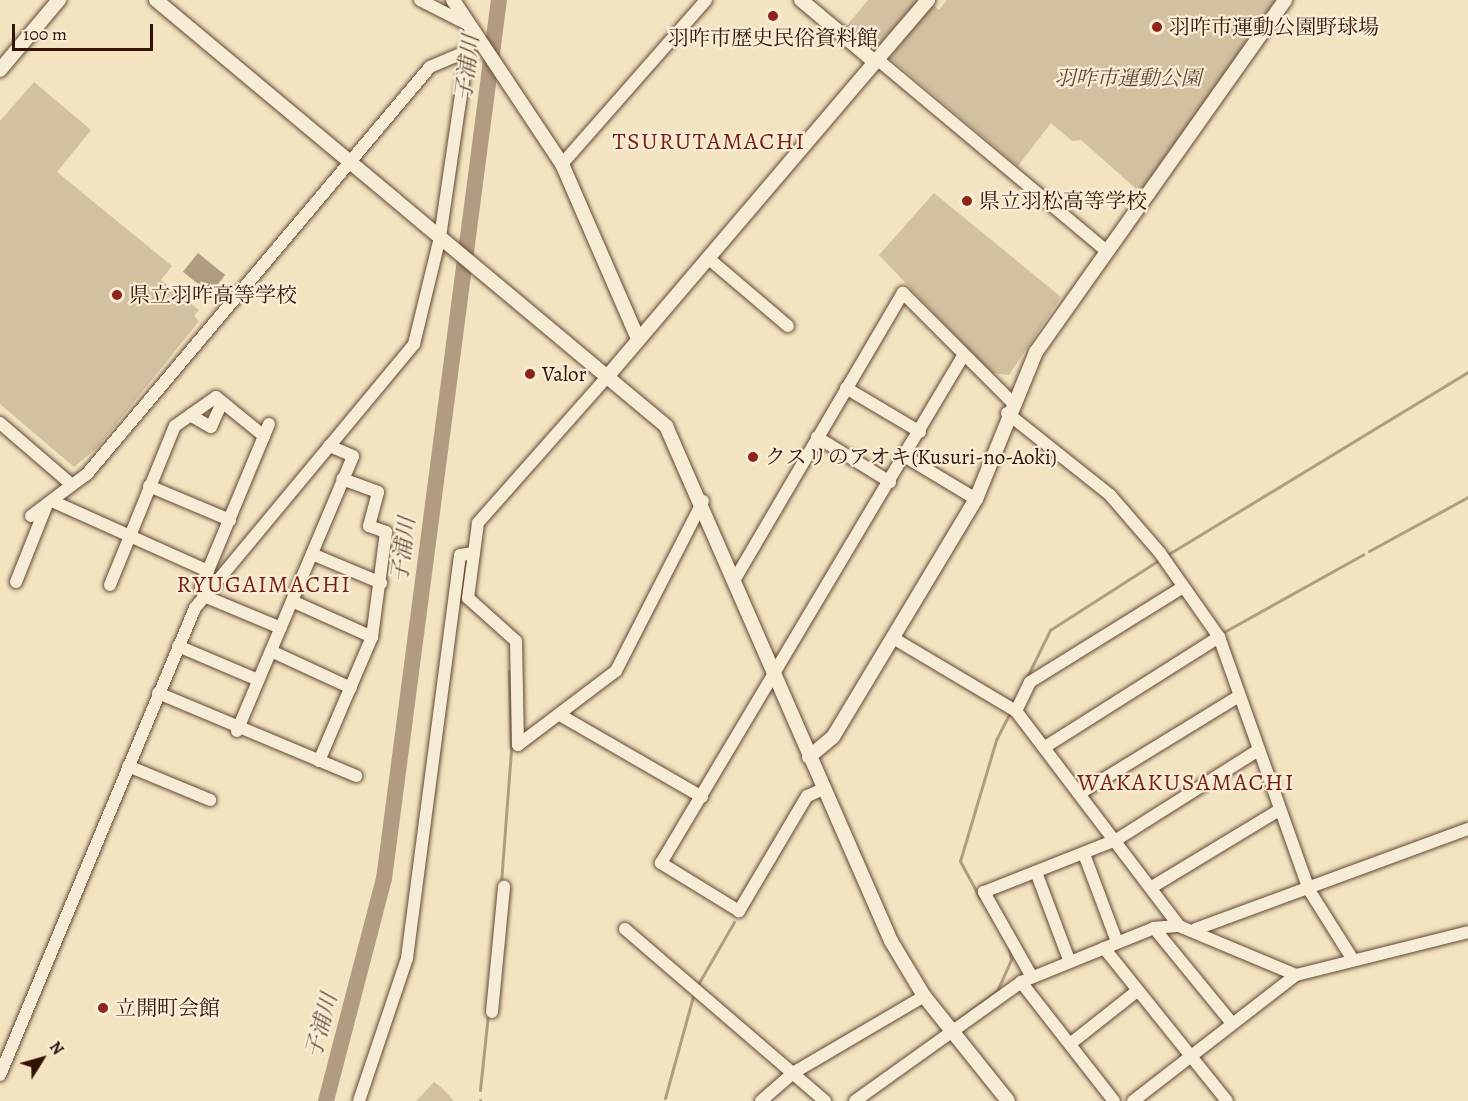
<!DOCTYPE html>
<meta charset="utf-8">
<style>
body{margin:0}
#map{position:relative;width:1468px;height:1101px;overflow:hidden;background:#f3e3c0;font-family:Alegreya,"Noto Serif JP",serif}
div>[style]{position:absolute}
.green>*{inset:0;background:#d2c0a0}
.water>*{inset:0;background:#b29c81;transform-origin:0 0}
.stream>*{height:3px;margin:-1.5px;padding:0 1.5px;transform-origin:1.5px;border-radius:1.5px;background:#b29c81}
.river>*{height:16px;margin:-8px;padding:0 8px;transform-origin:8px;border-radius:8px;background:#b29c81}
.roads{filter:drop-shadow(0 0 2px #634734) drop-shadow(0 0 2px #634734)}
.minor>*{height:12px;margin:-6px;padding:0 6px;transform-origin:6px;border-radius:6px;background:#f7edd6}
.tertiary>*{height:14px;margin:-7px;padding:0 7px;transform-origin:7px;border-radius:7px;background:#f7edd6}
.dots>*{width:16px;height:16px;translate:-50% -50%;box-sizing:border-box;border:3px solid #f7edd6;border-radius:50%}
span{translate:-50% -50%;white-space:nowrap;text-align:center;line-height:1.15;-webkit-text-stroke:4.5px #f7edd6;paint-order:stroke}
.poi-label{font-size:21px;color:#331306}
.left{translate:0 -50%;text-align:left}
.park-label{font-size:21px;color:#634734;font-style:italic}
.water-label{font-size:22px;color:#664a37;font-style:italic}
.quarter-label{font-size:24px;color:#7a1f14;letter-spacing:1.5px}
.north{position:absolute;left:12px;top:1029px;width:60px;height:60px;-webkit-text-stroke:4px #f7edd6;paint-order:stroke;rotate:53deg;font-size:16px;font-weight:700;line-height:24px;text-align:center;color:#331306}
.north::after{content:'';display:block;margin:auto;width:21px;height:27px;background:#331306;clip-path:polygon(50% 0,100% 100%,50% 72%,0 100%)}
.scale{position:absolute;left:12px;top:24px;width:141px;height:27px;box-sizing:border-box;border:3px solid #331306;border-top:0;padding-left:8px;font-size:18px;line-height:21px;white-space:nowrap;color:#331306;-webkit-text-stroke:4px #f7edd6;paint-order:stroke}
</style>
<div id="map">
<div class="green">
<div style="clip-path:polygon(868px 0,919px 0,872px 52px,845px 28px)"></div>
<div style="clip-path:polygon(947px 0,1276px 0,1141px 193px,1081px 140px,1072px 141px,1051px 123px,1018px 166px,890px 58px,932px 4px,939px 10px)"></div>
<div style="clip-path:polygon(34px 82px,91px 130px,57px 172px,172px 266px,161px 280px,199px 310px,194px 316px,199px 321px,98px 447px,74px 467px,0 404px,0 121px)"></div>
<div style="clip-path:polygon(934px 193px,1061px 297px,1009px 375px,991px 373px,879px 255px)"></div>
<div style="clip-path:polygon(434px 1082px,441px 1087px,454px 1101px,416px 1101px)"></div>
</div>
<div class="water">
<div style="left:198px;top:253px;width:35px;height:24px;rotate:39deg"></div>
</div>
<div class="stream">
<div style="left:1369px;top:551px;width:113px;rotate:-28.6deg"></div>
<div style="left:1167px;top:555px;width:352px;rotate:-31.3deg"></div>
<div style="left:1222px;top:633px;width:162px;rotate:-29.1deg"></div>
<div style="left:1026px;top:679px;width:55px;rotate:-63.9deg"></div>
<div style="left:1050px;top:630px;width:130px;rotate:-32.7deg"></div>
<div style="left:501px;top:883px;width:132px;rotate:-85.7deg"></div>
<div style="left:511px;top:751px;width:80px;rotate:-91.4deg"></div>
<div style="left:980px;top:898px;width:42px;rotate:-118.4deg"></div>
<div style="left:960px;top:861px;width:126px;rotate:-73.4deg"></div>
<div style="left:996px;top:740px;width:29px;rotate:-63deg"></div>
<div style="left:697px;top:986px;width:74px;rotate:-60deg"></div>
<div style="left:956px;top:1021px;width:51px;rotate:-36.2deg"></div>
<div style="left:997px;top:991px;width:35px;rotate:-66deg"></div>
<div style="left:1011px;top:959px;width:11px;rotate:-100deg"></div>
<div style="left:480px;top:1090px;width:76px;rotate:-84deg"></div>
<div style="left:665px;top:1098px;width:109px;rotate:-74.6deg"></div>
<div style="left:480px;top:1101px;width:1px;rotate:-90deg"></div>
</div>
<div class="river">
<div style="left:326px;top:1101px;width:229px;rotate:-75.4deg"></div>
<div style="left:384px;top:879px;width:886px;rotate:-82.55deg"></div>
</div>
<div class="roads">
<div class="minor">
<div style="left:877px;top:59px;width:300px;rotate:39.9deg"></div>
<div style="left:562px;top:164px;width:218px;rotate:-48.7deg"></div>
<div style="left:708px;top:258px;width:105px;rotate:40.4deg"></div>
<div style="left:607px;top:377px;width:195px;rotate:131.5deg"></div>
<div style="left:478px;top:523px;width:76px;rotate:97.6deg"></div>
<div style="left:468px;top:598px;width:64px;rotate:41.9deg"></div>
<div style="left:516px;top:641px;width:104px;rotate:88.9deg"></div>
<div style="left:518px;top:745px;width:123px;rotate:-37.1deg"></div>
<div style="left:616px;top:671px;width:191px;rotate:-62.9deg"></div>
<div style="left:846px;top:388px;width:86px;rotate:30.7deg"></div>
<div style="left:1007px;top:413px;width:132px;rotate:38.5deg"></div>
<div style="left:1110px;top:495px;width:77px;rotate:49.2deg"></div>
<div style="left:1160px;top:553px;width:103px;rotate:54.9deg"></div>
<div style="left:1219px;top:637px;width:269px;rotate:70.4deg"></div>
<div style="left:1309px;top:890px;width:83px;rotate:57.8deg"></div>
<div style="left:190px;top:415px;width:24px;rotate:30deg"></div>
<div style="left:211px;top:427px;width:27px;rotate:-66deg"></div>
<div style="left:0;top:423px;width:95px;rotate:40.7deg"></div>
<div style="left:72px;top:485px;width:19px;rotate:-36deg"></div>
<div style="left:87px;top:474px;width:532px;rotate:-49.88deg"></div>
<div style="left:430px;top:67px;width:36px;rotate:-23deg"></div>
<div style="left:269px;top:424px;width:177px;rotate:112.6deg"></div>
<div style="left:201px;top:587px;width:9px;rotate:72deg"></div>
<div style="left:204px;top:596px;width:83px;rotate:22.6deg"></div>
<div style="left:817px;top:437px;width:86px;rotate:31.7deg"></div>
<div style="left:906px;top:457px;width:82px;rotate:31deg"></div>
<div style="left:149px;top:486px;width:88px;rotate:22.8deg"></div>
<div style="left:52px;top:501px;width:171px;rotate:24.2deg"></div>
<div style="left:31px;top:516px;width:51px;rotate:-37.1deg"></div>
<div style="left:312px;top:554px;width:75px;rotate:22.8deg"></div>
<div style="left:735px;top:579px;width:332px;rotate:-59.6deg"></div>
<div style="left:903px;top:293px;width:154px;rotate:45deg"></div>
<div style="left:16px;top:582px;width:84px;rotate:-68.3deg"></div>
<div style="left:110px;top:585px;width:172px;rotate:-67.8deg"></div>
<div style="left:175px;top:426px;width:50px;rotate:-35.3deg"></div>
<div style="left:216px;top:397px;width:62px;rotate:39.1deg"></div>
<div style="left:292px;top:601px;width:88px;rotate:24.2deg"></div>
<div style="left:893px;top:638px;width:143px;rotate:30.7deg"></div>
<div style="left:1016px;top:711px;width:270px;rotate:52.8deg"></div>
<div style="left:1179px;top:926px;width:127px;rotate:22.7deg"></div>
<div style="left:178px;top:646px;width:87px;rotate:23deg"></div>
<div style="left:271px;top:651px;width:88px;rotate:24.8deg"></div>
<div style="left:158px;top:693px;width:215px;rotate:22.7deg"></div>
<div style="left:1016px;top:711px;width:32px;rotate:-64deg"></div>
<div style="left:1030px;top:682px;width:180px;rotate:-31.8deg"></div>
<div style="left:560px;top:715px;width:164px;rotate:30deg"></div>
<div style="left:237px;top:731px;width:298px;rotate:-67.1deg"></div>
<div style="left:353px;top:456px;width:26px;rotate:-157deg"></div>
<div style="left:1045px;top:747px;width:206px;rotate:-32.3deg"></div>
<div style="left:319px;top:761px;width:135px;rotate:-66.9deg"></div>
<div style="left:372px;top:637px;width:106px;rotate:-82.4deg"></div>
<div style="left:386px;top:532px;width:18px;rotate:-161deg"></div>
<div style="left:369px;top:526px;width:35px;rotate:-75deg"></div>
<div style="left:378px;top:492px;width:38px;rotate:-160deg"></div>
<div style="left:128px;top:766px;width:89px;rotate:22.5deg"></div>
<div style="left:823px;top:789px;width:17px;rotate:156deg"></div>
<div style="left:807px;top:796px;width:134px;rotate:120.6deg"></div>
<div style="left:739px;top:911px;width:92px;rotate:-148.4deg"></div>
<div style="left:661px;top:863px;width:590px;rotate:-59.22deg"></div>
<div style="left:1079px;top:794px;width:188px;rotate:-31.5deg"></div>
<div style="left:1084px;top:854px;width:94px;rotate:69.4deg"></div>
<div style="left:1036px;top:872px;width:94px;rotate:69.4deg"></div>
<div style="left:1152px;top:887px;width:149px;rotate:-31.2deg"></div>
<div style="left:1154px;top:928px;width:122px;rotate:50.7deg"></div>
<div style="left:625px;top:929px;width:264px;rotate:40.7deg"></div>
<div style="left:1196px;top:929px;width:290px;rotate:-20.2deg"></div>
<div style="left:1104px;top:948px;width:196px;rotate:51.2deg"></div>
<div style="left:1032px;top:977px;width:98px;rotate:-119.5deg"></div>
<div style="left:984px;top:892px;width:142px;rotate:-21.5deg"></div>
<div style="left:1116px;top:840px;width:167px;rotate:-32.3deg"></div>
<div style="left:1021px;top:982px;width:151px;rotate:52deg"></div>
<div style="left:492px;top:1012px;width:126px;rotate:-84.5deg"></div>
<div style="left:1070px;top:1044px;width:85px;rotate:-38.3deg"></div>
<div style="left:0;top:1075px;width:506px;rotate:-67.34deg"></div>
<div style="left:195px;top:608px;width:343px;rotate:-50.3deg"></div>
<div style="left:414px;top:344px;width:110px;rotate:-76.3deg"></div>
<div style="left:440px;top:237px;width:213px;rotate:-81.6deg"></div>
<div style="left:471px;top:26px;width:57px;rotate:-153deg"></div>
<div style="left:359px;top:1101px;width:151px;rotate:-71.4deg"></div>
<div style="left:407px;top:958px;width:406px;rotate:-82.5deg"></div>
<div style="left:460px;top:555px;width:14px;rotate:-8deg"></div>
<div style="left:761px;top:1101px;width:43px;rotate:-41.2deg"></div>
<div style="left:793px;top:1073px;width:152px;rotate:-30.4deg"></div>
<div style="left:855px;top:1101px;width:204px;rotate:-35.6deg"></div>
<div style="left:1021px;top:982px;width:144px;rotate:-22.1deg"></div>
<div style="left:1154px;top:928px;width:25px;rotate:-5deg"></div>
<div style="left:1133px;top:1101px;width:206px;rotate:-37.7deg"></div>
<div style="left:1296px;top:975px;width:177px;rotate:-14deg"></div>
</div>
<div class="tertiary">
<div style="left:156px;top:0;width:665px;rotate:39.87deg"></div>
<div style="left:666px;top:426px;width:562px;rotate:66.4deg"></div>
<div style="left:891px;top:941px;width:64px;rotate:59deg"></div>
<div style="left:924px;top:996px;width:134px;rotate:51.3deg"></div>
<div style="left:453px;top:0;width:197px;rotate:56.4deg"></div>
<div style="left:562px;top:164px;width:191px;rotate:66.5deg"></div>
<div style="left:801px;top:0;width:97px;rotate:40deg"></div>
<div style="left:875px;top:62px;width:82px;rotate:-49.5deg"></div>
<div style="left:0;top:70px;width:92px;rotate:-49.9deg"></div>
<div style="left:607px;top:377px;width:414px;rotate:-49.6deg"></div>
<div style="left:809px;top:757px;width:31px;rotate:-40deg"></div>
<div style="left:833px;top:737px;width:278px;rotate:-59deg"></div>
<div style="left:976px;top:499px;width:159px;rotate:-67.8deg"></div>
<div style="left:1036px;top:352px;width:431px;rotate:-54.7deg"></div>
</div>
</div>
<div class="dots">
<div style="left:773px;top:16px;background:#8f2418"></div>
<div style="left:1157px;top:27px;background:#8f2418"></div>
<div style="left:967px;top:201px;background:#8f2418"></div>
<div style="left:117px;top:295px;background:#8f2418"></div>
<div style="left:530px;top:374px;background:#8f2418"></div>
<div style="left:753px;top:457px;background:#8f2418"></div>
<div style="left:103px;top:1008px;background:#8f2418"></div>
</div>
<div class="poi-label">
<span class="left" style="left:1169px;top:27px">羽咋市運動公園野球場</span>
<span style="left:773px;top:38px">羽咋市歴史民俗資料館</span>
<span class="left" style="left:979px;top:201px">県立羽松高等学校</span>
<span class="left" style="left:129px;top:295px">県立羽咋高等学校</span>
<span class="left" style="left:542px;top:374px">Valor</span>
<span class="left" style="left:765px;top:457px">クスリのアオキ(Kusuri-no-Aoki)</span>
<span class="left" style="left:115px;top:1008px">立開町会館</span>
</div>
<div class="park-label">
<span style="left:1128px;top:78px">羽咋市運動公園</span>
</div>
<div class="water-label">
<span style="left:468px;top:68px;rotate:-83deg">子浦川</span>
<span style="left:404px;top:550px;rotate:-83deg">子浦川</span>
<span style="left:322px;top:1026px;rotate:-75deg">子浦川</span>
</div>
<div class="quarter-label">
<span style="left:709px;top:142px">TSURUTAMACHI</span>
<span style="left:264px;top:585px">RYUGAIMACHI</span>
<span style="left:1186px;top:783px">WAKAKUSAMACHI</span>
</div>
<div class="north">N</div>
<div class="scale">100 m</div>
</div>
